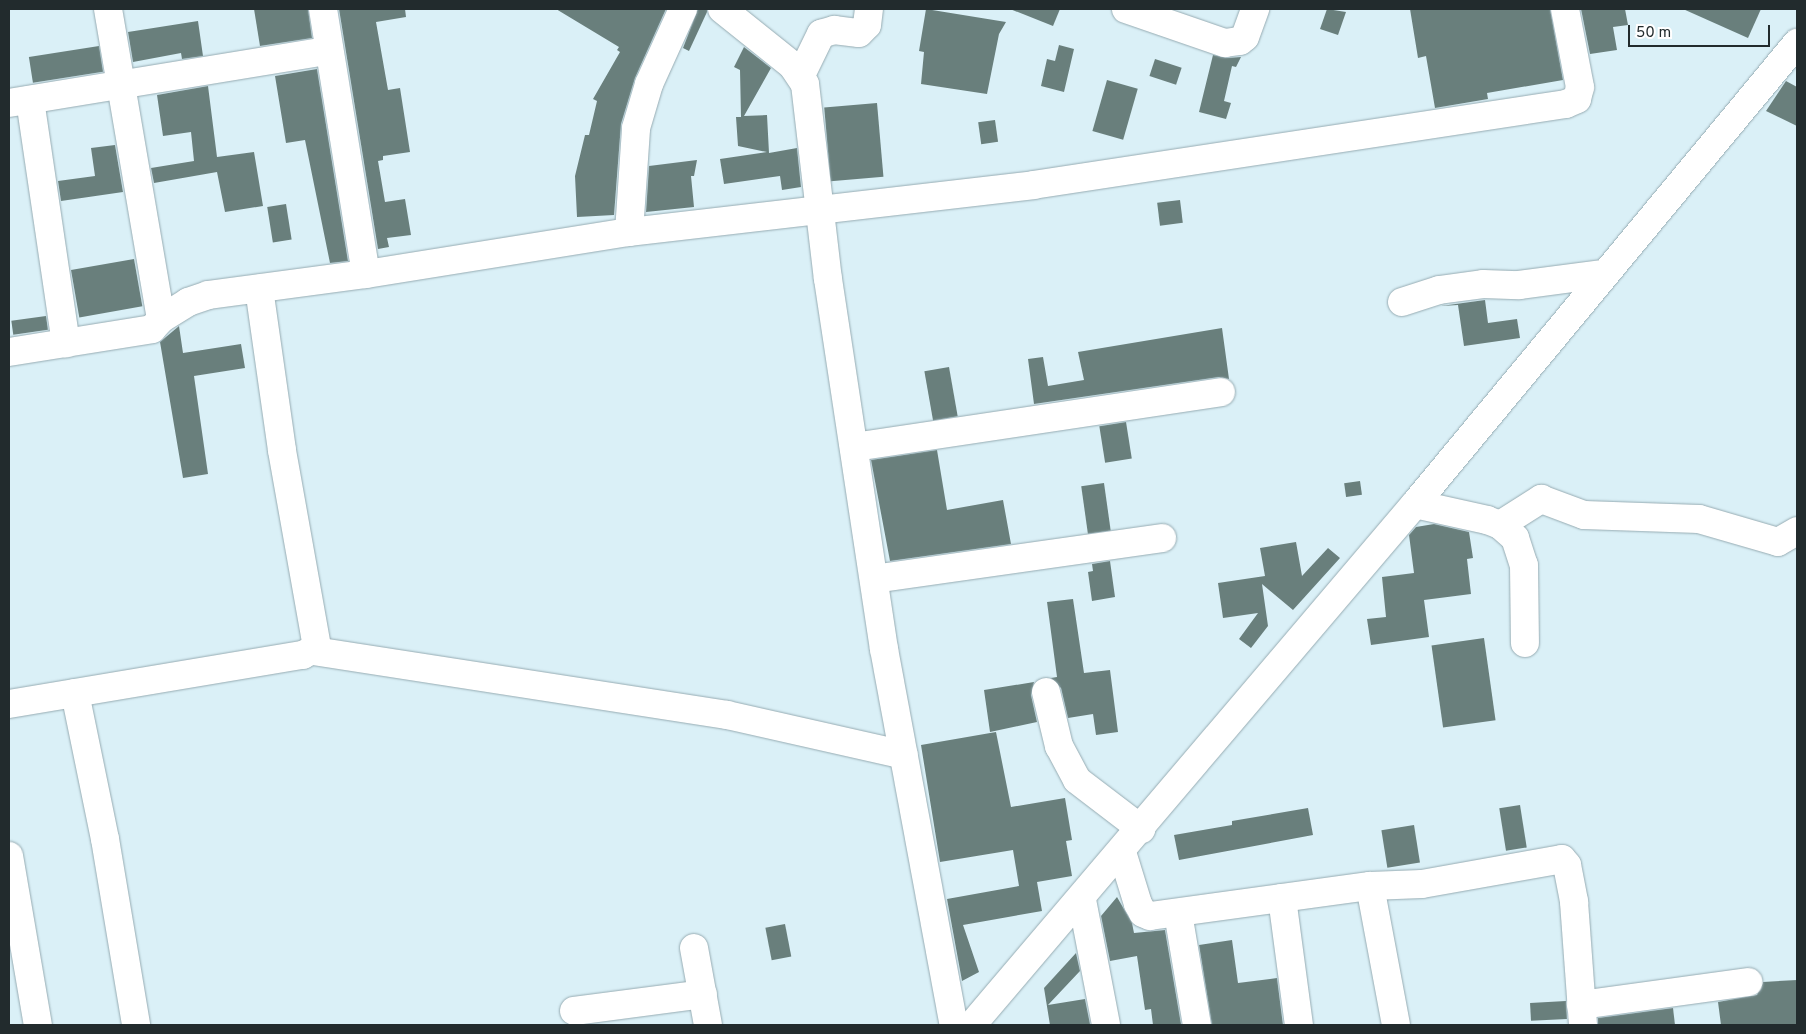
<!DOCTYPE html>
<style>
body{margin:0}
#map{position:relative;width:1806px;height:1034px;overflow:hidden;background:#daf0f7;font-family:Overpass,sans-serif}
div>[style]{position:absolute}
.building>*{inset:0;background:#697f7c;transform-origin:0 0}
.roads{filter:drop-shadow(0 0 1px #96abb2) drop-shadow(0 0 1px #96abb2)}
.minor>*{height:28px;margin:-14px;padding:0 14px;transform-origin:14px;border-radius:14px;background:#fff}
span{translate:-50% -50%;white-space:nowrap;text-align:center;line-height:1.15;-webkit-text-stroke:4px #fff;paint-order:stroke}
.frame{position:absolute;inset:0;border:10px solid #222b2d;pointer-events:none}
.scale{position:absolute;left:1628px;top:25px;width:142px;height:22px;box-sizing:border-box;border:2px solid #222b2d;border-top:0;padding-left:6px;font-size:15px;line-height:18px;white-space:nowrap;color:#222b2d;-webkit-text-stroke:4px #fff;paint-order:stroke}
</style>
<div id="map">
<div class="building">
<div style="clip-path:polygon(254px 9px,308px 9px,312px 38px,260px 46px)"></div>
<div style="clip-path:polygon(339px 9px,405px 9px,406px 17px,376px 22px,388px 90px,400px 88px,410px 152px,383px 156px,383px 160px,378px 161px,385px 202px,405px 199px,411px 235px,387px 238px,389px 247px,378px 249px)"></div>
<div style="clip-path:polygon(556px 9px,666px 9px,635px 78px,621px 124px,614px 215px,577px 217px,575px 176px,585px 135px,589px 135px,597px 101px,593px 99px,620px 52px,617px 50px,619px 47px)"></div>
<div style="clip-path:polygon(698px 9px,707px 9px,707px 12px,689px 51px,683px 48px)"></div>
<div style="clip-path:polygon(926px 9px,1006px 22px,999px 34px,987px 94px,921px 84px,924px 52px,919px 51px)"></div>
<div style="clip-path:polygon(1010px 9px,1060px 9px,1053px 26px)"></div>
<div style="clip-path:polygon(1327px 9px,1346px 12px,1338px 35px,1320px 29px)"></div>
<div style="clip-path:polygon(1410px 9px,1550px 9px,1563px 80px,1487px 93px,1488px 99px,1435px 108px,1426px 56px,1418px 58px)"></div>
<div style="clip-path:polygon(1581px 9px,1625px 9px,1628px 25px,1613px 27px,1617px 50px,1590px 54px)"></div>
<div style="clip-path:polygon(1683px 9px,1761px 9px,1748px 38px)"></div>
<div style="clip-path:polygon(198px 21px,203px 56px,182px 59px,181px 53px,133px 62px,128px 32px)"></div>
<div style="clip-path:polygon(1059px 45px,1074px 49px,1064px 92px,1041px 86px,1047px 59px,1055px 61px)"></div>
<div style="left:99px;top:46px;width:26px;height:71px;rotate:81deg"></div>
<div style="clip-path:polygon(744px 47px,771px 68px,744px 116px,767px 115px,769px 153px,797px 148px,801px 187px,782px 190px,780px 176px,724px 184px,720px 159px,767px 152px,738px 146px,736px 117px,741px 117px,740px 70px,734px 67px)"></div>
<div style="clip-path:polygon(1213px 55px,1227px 58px,1241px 57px,1236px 67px,1232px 66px,1224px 101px,1231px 103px,1226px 119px,1199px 112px)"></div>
<div style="left:1155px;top:59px;width:28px;height:18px;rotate:18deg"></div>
<div style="clip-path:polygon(317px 69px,348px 261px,330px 263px,305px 140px,286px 143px,275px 76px)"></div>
<div style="left:1107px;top:80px;width:32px;height:53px;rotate:16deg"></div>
<div style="clip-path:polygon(1786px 81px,1797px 87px,1797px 126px,1766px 111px)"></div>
<div style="clip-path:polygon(208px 86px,217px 157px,254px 152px,263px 206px,225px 212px,217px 172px,154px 183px,151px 168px,194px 161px,191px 132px,163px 136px,157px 95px)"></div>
<div style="left:877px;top:103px;width:74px;height:53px;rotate:85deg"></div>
<div style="left:995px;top:120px;width:22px;height:17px;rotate:82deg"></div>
<div style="clip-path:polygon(115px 145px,123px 192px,61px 201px,58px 181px,95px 176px,91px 148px)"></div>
<div style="clip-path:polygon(697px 160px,694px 176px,691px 176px,694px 207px,646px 212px,649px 166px)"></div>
<div style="left:1180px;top:200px;width:23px;height:23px;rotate:83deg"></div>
<div style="left:286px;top:204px;width:36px;height:19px;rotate:81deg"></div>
<div style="left:134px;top:259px;width:48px;height:64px;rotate:80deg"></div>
<div style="clip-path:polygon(1485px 300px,1488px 323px,1517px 319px,1520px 338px,1464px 346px,1458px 305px,1441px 306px)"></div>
<div style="left:46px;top:316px;width:14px;height:35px;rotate:82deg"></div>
<div style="clip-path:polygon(179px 326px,183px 353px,241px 344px,245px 368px,194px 376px,208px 474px,183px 478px,160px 342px)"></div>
<div style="clip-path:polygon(1222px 328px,1229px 379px,1219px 377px,1034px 404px,1028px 359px,1043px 357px,1048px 386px,1084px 380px,1078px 352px)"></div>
<div style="left:949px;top:367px;width:50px;height:25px;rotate:80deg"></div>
<div style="left:1126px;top:422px;width:37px;height:27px;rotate:81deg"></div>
<div style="clip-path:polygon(937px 450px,947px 510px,1003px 500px,1011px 544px,890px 561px,871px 460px)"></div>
<div style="left:1360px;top:481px;width:14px;height:16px;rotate:82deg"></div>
<div style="left:1104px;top:483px;width:48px;height:23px;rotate:82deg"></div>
<div style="clip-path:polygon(1434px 524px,1469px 532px,1473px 558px,1467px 559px,1471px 594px,1424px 600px,1429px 637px,1371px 645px,1367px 619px,1386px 617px,1382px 577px,1414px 573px,1409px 535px,1416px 527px)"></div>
<div style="clip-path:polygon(1296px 542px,1302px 576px,1328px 548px,1340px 558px,1293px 610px,1262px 584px,1268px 626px,1251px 648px,1239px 639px,1258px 613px,1223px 618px,1218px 583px,1265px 576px,1260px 548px)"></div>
<div style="clip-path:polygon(1110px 561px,1115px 597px,1092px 601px,1088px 572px,1093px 571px,1092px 564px)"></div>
<div style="clip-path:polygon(1073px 599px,1084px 673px,1110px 670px,1118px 732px,1096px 735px,1093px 714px,1068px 718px,1061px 688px,1051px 678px,1057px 677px,1047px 602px)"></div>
<div style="left:1484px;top:638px;width:83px;height:53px;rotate:82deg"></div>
<div style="clip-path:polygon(1034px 682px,1031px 695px,1037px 722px,990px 732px,984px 690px)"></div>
<div style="clip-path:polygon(996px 732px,1011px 807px,1065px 798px,1072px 840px,1066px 841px,1072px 876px,1037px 882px,1042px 911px,963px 925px,979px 972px,962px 981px,947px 899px,1019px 886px,1013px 850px,940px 862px,921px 745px)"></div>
<div style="left:1520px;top:805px;width:43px;height:21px;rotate:81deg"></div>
<div style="clip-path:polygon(1308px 808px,1313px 835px,1179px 860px,1174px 835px,1232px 825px,1232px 821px)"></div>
<div style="left:1414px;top:825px;width:38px;height:33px;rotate:81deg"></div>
<div style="clip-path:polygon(1117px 897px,1132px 923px,1134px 933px,1165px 930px,1181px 1024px,1153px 1025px,1151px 1009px,1145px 1010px,1137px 956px,1110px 961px,1101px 916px)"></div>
<div style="left:785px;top:924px;width:33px;height:20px;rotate:79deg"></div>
<div style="clip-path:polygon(1232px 940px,1238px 983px,1277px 978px,1283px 1025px,1212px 1025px,1199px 945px)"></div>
<div style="clip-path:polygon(1076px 953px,1080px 971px,1048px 1005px,1085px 999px,1090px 1024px,1050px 1025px,1044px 988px)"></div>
<div style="clip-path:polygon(1797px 980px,1797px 1025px,1721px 1025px,1718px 1002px,1757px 995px,1763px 982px)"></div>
<div style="left:1566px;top:1001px;width:18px;height:36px;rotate:87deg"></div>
<div style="clip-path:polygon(1673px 1008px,1675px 1025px,1598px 1025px,1598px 1018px)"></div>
</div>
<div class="roads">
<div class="minor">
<div style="left:108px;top:9px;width:314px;rotate:80.3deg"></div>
<div style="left:323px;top:9px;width:268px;rotate:80.8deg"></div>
<div style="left:722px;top:9px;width:90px;rotate:38.7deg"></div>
<div style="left:792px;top:65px;width:23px;rotate:56deg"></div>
<div style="left:805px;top:84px;width:196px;rotate:83.3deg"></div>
<div style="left:828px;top:279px;width:374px;rotate:81.4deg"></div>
<div style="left:884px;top:649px;width:382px;rotate:79.5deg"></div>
<div style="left:1126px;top:9px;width:105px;rotate:19deg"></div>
<div style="left:1225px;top:43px;width:15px;rotate:-8deg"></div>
<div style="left:1240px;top:41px;width:6px;rotate:-39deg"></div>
<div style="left:1245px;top:37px;width:30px;rotate:-70deg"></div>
<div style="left:801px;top:75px;width:46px;rotate:-64deg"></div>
<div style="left:821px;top:34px;width:14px;rotate:-17deg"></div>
<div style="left:834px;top:30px;width:25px;rotate:7deg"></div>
<div style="left:859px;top:33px;width:11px;rotate:-45deg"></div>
<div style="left:867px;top:25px;width:16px;rotate:-83deg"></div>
<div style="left:30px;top:100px;width:246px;rotate:81.6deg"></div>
<div style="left:9px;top:103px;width:323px;rotate:-9.3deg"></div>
<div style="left:629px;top:232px;width:104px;rotate:-86.1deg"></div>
<div style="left:636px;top:128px;width:46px;rotate:-73.5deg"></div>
<div style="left:649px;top:84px;width:82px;rotate:-65.6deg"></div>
<div style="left:1402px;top:302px;width:39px;rotate:-18deg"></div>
<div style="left:1439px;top:290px;width:44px;rotate:-7.8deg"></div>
<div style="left:1483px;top:284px;width:36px;rotate:2deg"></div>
<div style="left:1519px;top:285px;width:85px;rotate:-7.5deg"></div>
<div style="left:9px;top:352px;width:145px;rotate:-9.1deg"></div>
<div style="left:152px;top:329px;width:13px;rotate:-48deg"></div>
<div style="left:161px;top:319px;width:32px;rotate:-32deg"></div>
<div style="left:188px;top:302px;width:21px;rotate:-19deg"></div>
<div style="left:208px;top:295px;width:159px;rotate:-7.6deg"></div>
<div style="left:366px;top:274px;width:266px;rotate:-9.1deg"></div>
<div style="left:629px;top:232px;width:407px;rotate:-6.6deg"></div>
<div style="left:1033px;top:185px;width:539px;rotate:-8.64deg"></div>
<div style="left:1566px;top:104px;width:12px;rotate:-24deg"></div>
<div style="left:1577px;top:99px;width:12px;rotate:-76deg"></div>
<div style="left:1580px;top:87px;width:79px;rotate:-100.9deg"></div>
<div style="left:854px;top:447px;width:371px;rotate:-8.5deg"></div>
<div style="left:1415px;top:504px;width:74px;rotate:12.5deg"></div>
<div style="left:1487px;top:520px;width:14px;rotate:21deg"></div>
<div style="left:1500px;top:525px;width:20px;rotate:41deg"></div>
<div style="left:1515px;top:538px;width:28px;rotate:72deg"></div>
<div style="left:1524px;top:565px;width:78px;rotate:89.3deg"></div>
<div style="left:1500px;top:525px;width:49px;rotate:-32.4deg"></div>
<div style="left:1541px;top:499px;width:46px;rotate:20.4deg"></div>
<div style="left:1584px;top:515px;width:115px;rotate:2deg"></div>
<div style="left:1699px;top:519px;width:82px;rotate:16.2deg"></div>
<div style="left:1778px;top:542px;width:22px;rotate:-30deg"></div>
<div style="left:874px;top:579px;width:291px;rotate:-8.1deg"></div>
<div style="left:314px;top:651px;width:418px;rotate:8.8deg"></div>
<div style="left:727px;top:715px;width:181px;rotate:12.7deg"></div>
<div style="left:1046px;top:692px;width:56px;rotate:76.5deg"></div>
<div style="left:1059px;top:746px;width:38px;rotate:62deg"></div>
<div style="left:1077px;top:780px;width:81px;rotate:37.4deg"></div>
<div style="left:75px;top:693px;width:149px;rotate:78.4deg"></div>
<div style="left:105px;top:839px;width:189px;rotate:80.5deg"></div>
<div style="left:9px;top:704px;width:298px;rotate:-9.5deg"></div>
<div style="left:303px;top:655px;width:16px;rotate:-30deg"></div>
<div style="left:317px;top:647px;width:200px;rotate:-100.1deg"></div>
<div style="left:282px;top:450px;width:163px;rotate:-98.1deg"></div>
<div style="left:1122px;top:852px;width:54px;rotate:72.9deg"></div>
<div style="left:1138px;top:904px;width:10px;rotate:61deg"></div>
<div style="left:1143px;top:913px;width:8px;rotate:23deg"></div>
<div style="left:1150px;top:916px;width:222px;rotate:-7.8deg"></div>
<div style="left:1370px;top:886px;width:52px;rotate:-2.2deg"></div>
<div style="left:1422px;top:884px;width:142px;rotate:-10.1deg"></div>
<div style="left:1562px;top:859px;width:8px;rotate:50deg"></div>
<div style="left:1567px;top:865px;width:38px;rotate:79deg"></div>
<div style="left:1574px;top:902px;width:123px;rotate:85.8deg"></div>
<div style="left:9px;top:856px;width:171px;rotate:80.3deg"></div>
<div style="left:1370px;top:886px;width:141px;rotate:79.4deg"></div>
<div style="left:1282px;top:898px;width:128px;rotate:82.4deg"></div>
<div style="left:1082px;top:900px;width:127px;rotate:79.1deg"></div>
<div style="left:1178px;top:913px;width:114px;rotate:80.4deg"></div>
<div style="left:694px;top:948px;width:78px;rotate:79.7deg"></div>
<div style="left:1581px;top:1005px;width:169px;rotate:-7.8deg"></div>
<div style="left:574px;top:1011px;width:130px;rotate:-7.5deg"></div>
<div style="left:972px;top:1025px;width:684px;rotate:-49.63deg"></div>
<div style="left:1415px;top:504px;width:599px;rotate:-50.35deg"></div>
</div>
</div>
<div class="frame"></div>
<div class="scale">50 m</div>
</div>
